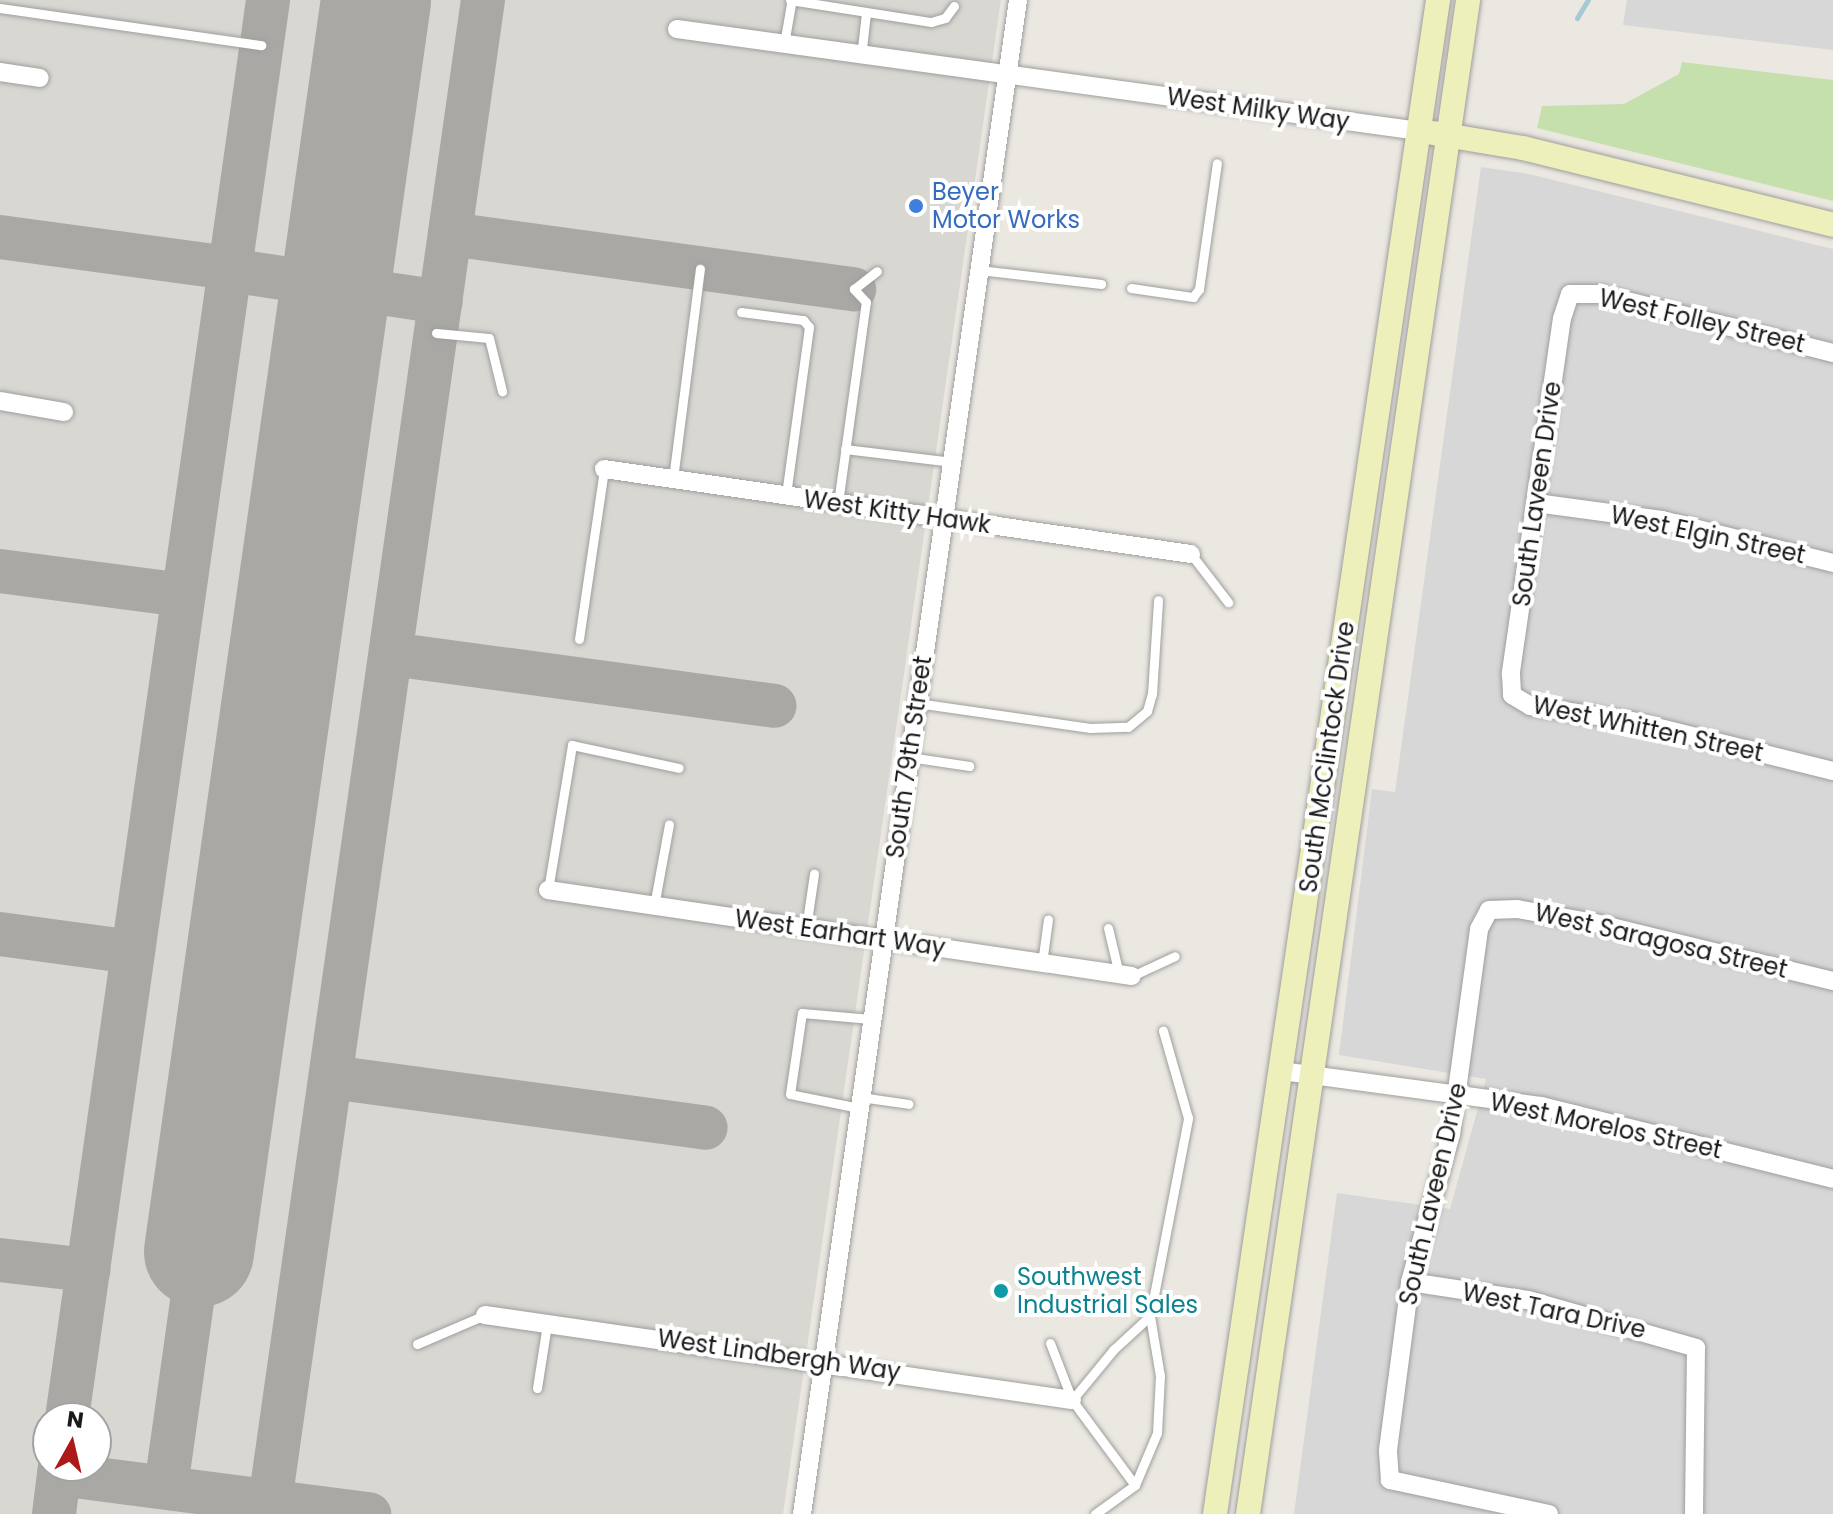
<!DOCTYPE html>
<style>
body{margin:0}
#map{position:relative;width:1833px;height:1514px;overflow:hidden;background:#ebe8e1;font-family:Poppins,sans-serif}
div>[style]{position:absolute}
.residential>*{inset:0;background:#d8d7d7}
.airport>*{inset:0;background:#d9d7d2}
.grass>*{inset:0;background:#c5e0ac}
.stream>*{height:5px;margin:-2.5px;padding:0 2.5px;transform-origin:2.5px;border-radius:2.5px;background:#a6c9d4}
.taxiway>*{height:44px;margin:-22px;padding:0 22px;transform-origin:22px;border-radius:22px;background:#aaa8a4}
.runway>*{height:110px;margin:-55px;padding:0 55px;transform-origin:55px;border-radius:55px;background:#aaa8a4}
.roads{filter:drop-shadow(0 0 2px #9e9e9e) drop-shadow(0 0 2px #9e9e9e)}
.lane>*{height:9px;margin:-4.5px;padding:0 4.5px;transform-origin:4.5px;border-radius:4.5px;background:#fff}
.street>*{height:18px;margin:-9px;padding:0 9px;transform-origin:9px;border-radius:9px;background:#fff}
.secondary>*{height:24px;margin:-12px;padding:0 12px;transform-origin:12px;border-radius:12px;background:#edf0ba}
.dots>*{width:22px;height:22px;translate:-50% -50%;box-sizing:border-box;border:4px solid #fff;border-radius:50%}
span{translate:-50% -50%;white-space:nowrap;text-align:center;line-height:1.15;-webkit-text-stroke:8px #fff;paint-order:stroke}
.street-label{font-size:24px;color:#1a1a1a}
.shop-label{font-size:24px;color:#366cbe}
.left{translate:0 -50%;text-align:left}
.culture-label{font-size:24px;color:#0d838f}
.north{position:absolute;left:32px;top:1402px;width:80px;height:80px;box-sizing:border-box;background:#fff;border:2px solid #a3a3a3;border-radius:50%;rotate:8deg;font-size:22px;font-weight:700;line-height:32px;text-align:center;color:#1a1a1a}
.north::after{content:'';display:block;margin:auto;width:28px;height:36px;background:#ad1818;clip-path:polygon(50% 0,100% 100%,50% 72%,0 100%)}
</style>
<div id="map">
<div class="residential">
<div style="clip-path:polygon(1627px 0,1833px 0,1833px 50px,1623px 25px)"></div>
<div style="clip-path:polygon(1481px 167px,1529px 174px,1833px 249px,1833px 1514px,1294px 1514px,1337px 1193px,1450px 1209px,1486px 1079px,1339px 1055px,1372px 789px,1395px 792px)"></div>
</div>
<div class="airport">
<div style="clip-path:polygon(evenodd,0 0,1001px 0,783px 1514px,0 1514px,0 0,48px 1418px,96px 1418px,96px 1466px,48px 1466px,48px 1418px)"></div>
</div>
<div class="grass">
<div style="clip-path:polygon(1682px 62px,1833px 80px,1833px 201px,1537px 128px,1542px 106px,1624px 104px,1679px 74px)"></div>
</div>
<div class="stream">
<div style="left:1577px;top:18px;width:21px;rotate:-59deg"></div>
</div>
<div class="taxiway">
<div style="left:450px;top:234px;width:408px;rotate:7.8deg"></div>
<div style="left:0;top:237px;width:231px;rotate:7.7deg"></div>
<div style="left:229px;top:270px;width:214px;rotate:8.6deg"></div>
<div style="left:0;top:571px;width:185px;rotate:7.5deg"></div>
<div style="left:391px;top:654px;width:387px;rotate:7.7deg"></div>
<div style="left:0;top:934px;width:134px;rotate:7.7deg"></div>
<div style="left:331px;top:1077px;width:378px;rotate:7.7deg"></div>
<div style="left:0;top:1260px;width:89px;rotate:6.5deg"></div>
<div style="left:67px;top:1418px;width:1432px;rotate:-81.93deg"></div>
<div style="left:59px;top:1474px;width:313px;rotate:7.4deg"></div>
<div style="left:166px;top:1487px;width:237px;rotate:-82deg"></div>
<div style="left:270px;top:1502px;width:1517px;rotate:-81.93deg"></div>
<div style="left:54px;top:1514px;width:48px;rotate:-82.9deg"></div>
</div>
<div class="runway">
<div style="left:199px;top:1252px;width:1264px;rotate:-81.95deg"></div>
</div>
<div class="roads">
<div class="lane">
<div style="left:790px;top:0;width:143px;rotate:8.9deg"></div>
<div style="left:931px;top:22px;width:15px;rotate:-16deg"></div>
<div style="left:945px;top:18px;width:15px;rotate:-53deg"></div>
<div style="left:0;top:8px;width:264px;rotate:8.1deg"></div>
<div style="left:784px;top:44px;width:41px;rotate:-80.1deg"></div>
<div style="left:861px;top:57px;width:44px;rotate:-83.5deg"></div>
<div style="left:979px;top:270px;width:123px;rotate:6.5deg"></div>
<div style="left:1131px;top:288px;width:63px;rotate:8.3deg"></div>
<div style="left:1193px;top:297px;width:10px;rotate:-53deg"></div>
<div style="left:1199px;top:289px;width:127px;rotate:-81.9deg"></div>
<div style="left:741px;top:312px;width:63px;rotate:7.4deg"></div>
<div style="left:803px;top:320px;width:9px;rotate:49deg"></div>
<div style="left:809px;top:327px;width:170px;rotate:97.8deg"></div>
<div style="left:436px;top:333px;width:53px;rotate:5.4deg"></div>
<div style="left:489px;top:338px;width:55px;rotate:76.2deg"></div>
<div style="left:845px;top:449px;width:108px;rotate:6.9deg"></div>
<div style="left:673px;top:479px;width:212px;rotate:-82.7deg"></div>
<div style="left:838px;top:503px;width:203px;rotate:-82.1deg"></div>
<div style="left:866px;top:302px;width:18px;rotate:-133deg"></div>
<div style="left:854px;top:289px;width:29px;rotate:-38deg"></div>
<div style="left:1191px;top:554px;width:61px;rotate:52.4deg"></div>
<div style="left:579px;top:639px;width:172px;rotate:-81.6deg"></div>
<div style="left:917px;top:703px;width:175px;rotate:8.2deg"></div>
<div style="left:1090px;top:728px;width:38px;rotate:-2deg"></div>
<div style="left:1128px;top:727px;width:25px;rotate:-40deg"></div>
<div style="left:1147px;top:711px;width:18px;rotate:-74deg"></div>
<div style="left:1152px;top:694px;width:94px;rotate:-86.3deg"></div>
<div style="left:909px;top:757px;width:61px;rotate:8.5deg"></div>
<div style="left:548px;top:890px;width:147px;rotate:-80.6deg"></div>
<div style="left:572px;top:745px;width:109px;rotate:12.1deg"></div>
<div style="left:654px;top:906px;width:83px;rotate:-79.6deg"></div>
<div style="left:806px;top:928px;width:55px;rotate:-81.6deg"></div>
<div style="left:1108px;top:928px;width:47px;rotate:76.6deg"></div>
<div style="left:1042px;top:963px;width:44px;rotate:-82.2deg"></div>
<div style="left:1132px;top:976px;width:47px;rotate:-24.9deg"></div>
<div style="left:860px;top:1097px;width:49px;rotate:8.1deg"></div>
<div style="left:859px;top:1108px;width:70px;rotate:-168.5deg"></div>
<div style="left:790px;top:1094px;width:82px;rotate:-81.6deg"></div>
<div style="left:802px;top:1013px;width:69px;rotate:5deg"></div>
<div style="left:1050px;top:1343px;width:61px;rotate:68.9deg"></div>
<div style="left:1072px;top:1400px;width:106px;rotate:53.5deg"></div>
<div style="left:1135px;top:1485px;width:56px;rotate:-67.1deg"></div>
<div style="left:1157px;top:1433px;width:57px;rotate:-87deg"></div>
<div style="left:1160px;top:1376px;width:61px;rotate:-99.5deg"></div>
<div style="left:1150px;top:1316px;width:202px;rotate:-79.1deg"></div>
<div style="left:1188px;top:1118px;width:91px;rotate:-106deg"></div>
<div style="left:417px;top:1344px;width:74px;rotate:-23.1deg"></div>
<div style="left:537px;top:1388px;width:65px;rotate:-81.1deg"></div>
<div style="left:1072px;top:1400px;width:65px;rotate:-50.6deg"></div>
<div style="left:1113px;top:1350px;width:50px;rotate:-42.6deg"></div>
<div style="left:1095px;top:1514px;width:49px;rotate:-35.9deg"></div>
</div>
<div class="street">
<div style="left:677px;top:29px;width:749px;rotate:7.83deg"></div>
<div style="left:0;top:72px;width:40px;rotate:8.5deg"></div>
<div style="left:1833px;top:353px;width:241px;rotate:-165.8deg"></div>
<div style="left:1599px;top:294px;width:29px;rotate:180deg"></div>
<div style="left:1570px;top:294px;width:25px;rotate:108deg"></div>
<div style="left:1562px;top:318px;width:360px;rotate:98.2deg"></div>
<div style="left:1511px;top:674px;width:21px;rotate:87deg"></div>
<div style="left:1512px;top:695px;width:21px;rotate:31deg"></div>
<div style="left:1530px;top:706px;width:103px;rotate:8.4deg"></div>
<div style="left:1632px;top:721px;width:207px;rotate:14deg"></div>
<div style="left:0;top:401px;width:65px;rotate:9.8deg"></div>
<div style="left:604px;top:469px;width:593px;rotate:8.24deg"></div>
<div style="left:1536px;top:503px;width:127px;rotate:7.7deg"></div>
<div style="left:1662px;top:520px;width:176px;rotate:14.1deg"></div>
<div style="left:548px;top:890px;width:590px;rotate:8.38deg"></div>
<div style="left:1282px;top:1071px;width:261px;rotate:7.7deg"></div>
<div style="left:1541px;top:1106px;width:301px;rotate:14deg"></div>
<div style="left:1410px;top:1282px;width:119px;rotate:8.7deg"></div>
<div style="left:1528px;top:1300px;width:175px;rotate:15.9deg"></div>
<div style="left:1696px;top:1348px;width:166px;rotate:90.7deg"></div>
<div style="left:485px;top:1315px;width:593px;rotate:8.24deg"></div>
<div style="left:802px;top:1514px;width:1529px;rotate:-81.88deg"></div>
<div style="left:1549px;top:1514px;width:163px;rotate:-167.9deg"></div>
<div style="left:1390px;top:1480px;width:30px;rotate:-94deg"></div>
<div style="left:1388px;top:1450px;width:169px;rotate:-82.5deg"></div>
<div style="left:1410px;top:1282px;width:154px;rotate:-74.5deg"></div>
<div style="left:1451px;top:1134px;width:207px;rotate:-82.2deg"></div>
<div style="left:1479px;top:929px;width:21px;rotate:-62deg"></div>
<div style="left:1489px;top:910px;width:28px;rotate:-2deg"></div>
<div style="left:1517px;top:909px;width:79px;rotate:10.2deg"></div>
<div style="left:1595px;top:923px;width:245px;rotate:13.7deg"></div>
</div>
<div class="secondary">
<div style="left:1433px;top:133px;width:91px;rotate:9.5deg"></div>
<div style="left:1523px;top:148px;width:319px;rotate:13.9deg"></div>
<div style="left:1215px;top:1514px;width:1530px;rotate:-81.62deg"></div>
<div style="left:1248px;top:1514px;width:1530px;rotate:-81.73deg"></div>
</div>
</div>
<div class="dots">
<div style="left:916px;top:206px;background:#3f7fe0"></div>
<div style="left:1001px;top:1291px;background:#0f9aa8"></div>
</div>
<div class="street-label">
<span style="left:1258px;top:109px;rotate:8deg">West Milky Way</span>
<span style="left:1702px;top:321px;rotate:13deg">West Folley Street</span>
<span style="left:1537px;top:494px;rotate:-82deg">South Laveen Drive</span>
<span style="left:897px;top:512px;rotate:8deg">West Kitty Hawk</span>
<span style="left:1708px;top:535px;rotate:12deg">West Elgin Street</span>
<span style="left:1648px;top:729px;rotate:12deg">West Whitten Street</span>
<span style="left:909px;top:757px;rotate:-82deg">South 79th Street</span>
<span style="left:1327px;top:757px;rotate:-82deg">South McClintock Drive</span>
<span style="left:840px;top:933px;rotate:8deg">West Earhart Way</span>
<span style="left:1661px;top:941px;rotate:13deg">West Saragosa Street</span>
<span style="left:1606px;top:1126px;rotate:12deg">West Morelos Street</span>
<span style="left:1433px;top:1194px;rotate:-77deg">South Laveen Drive</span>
<span style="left:1554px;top:1311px;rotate:12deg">West Tara Drive</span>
<span style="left:779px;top:1355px;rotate:8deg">West Lindbergh Way</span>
</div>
<div class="shop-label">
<span class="left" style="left:932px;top:206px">Beyer<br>Motor Works</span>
</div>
<div class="culture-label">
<span class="left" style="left:1017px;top:1291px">Southwest<br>Industrial Sales</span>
</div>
<div class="north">N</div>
</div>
